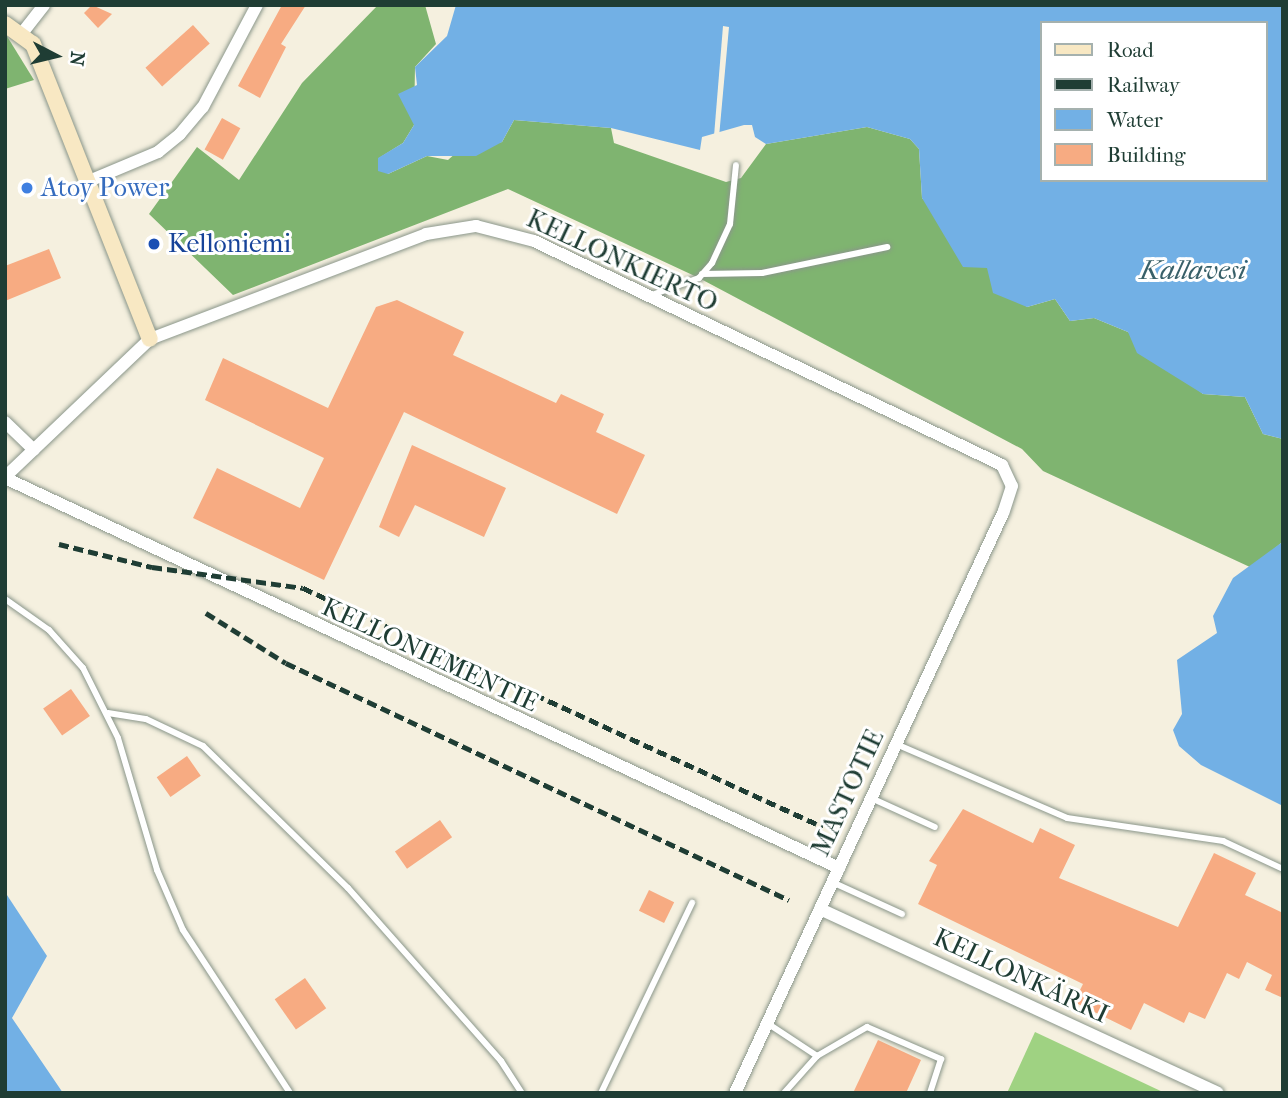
<!DOCTYPE html>
<meta charset="utf-8">
<style>
body{margin:0}
#map{position:relative;width:1288px;height:1098px;overflow:hidden;background:#f5f0df;font-family:"IM FELL French Canon",serif}
div>[style]{position:absolute}
.green>*{inset:0;background:#9fd282}
.forest>*{inset:0;background:#7fb470}
.water>*{inset:0;background:#72b0e5}
.pier>*{inset:0;background:#f5f0df}
.building>*{inset:0;background:#f7ab82;transform-origin:0 0}
.roads{filter:drop-shadow(0 0 2px #8a968a) drop-shadow(0 0 2px #8a968a)}
.lane>*{height:6px;margin:-3px;padding:0 3px;transform-origin:3px;border-radius:3px;background:#fff}
.street>*{height:12px;margin:-6px;padding:0 6px;transform-origin:6px;border-radius:6px;background:#fff}
.secondary>*{height:16px;margin:-8px;padding:0 8px;transform-origin:8px;border-radius:8px;background:#f8e8c3}
.rail>*{height:4.5px;margin-top:-2.25px;transform-origin:0;background:repeating-linear-gradient(90deg,#1f3d34 0 10px,transparent 0 15px)}
.dots>*{width:19px;height:19px;translate:-50% -50%;box-sizing:border-box;border:4px solid #fff;border-radius:50%}
span{translate:-50% -50%;white-space:nowrap;text-align:center;line-height:1.15;-webkit-text-stroke:6px #fff;paint-order:stroke}
.shop-label{font-size:26px;color:#366cbe}
.left{translate:0 -50%;text-align:left}
.transit-label{font-size:26px;color:#164399}
.street-label{font-size:26px;color:#1f3d34}
.water-label{font-size:28px;color:#386069;font-style:italic}
.frame{position:absolute;inset:0;border:7px solid #1f3d34;pointer-events:none}
.legend{position:absolute;left:1040px;top:21px;width:228px;height:161px;box-sizing:border-box;background:#fff;border:2px solid #a5b1ae;margin:0;padding:9px 12px;list-style:none;font-size:21px;color:#1f3d34}
.legend li{display:flex;align-items:center;gap:14px;height:35px}
.legend b{width:35px;border:2px solid #a5b1ae}
.north{position:absolute;left:21px;top:21px;width:70px;height:70px;-webkit-text-stroke:5px #fff;paint-order:stroke;rotate:97deg;font-size:19px;font-weight:700;line-height:28px;text-align:center;color:#1f3d34}
.north::after{content:'';display:block;margin:auto;width:24px;height:32px;background:#1f3d34;clip-path:polygon(50% 0,100% 100%,50% 72%,0 100%)}
</style>
<div id="map">
<div class="green">
<div style="clip-path:polygon(1035px 1032px,1165px 1093px,1007px 1093px)"></div>
</div>
<div class="forest">
<div style="clip-path:polygon(378px 5px,425px 5px,436px 44px,415px 67px,414px 125px,403px 143px,379px 158px,388px 174px,427px 156px,448px 160px,457px 152px,502px 142px,514px 120px,611px 128px,614px 143px,726px 182px,741px 178px,766px 144px,867px 127px,910px 139px,919px 149px,922px 198px,1027px 307px,1055px 299px,1070px 321px,1094px 318px,1128px 332px,1203px 394px,1245px 397px,1263px 434px,1283px 439px,1281px 543px,1252px 568px,1043px 471px,1022px 449px,699px 278px,508px 189px,233px 295px,149px 214px,197px 147px,239px 180px,302px 83px)"></div>
<div style="clip-path:polygon(5px 33px,34px 80px,5px 89px)"></div>
</div>
<div class="water">
<div style="clip-path:polygon(evenodd,456px 5px,1283px 5px,1283px 439px,1263px 434px,1245px 397px,1203px 394px,1137px 353px,1128px 332px,1094px 318px,1070px 321px,1055px 299px,1027px 307px,993px 293px,987px 268px,963px 267px,922px 198px,919px 149px,910px 139px,867px 127px,766px 144px,755px 137px,752px 125px,744px 125px,702px 137px,700px 150px,611px 128px,514px 120px,502px 142px,476px 156px,427px 156px,388px 174px,378px 171px,378px 158px,403px 143px,414px 125px,398px 94px,417px 85px,415px 67px,447px 36px,456px 5px,1041px 23px,1265px 23px,1265px 180px,1041px 180px,1041px 23px)"></div>
<div style="clip-path:polygon(1283px 514px,1283px 806px,1201px 765px,1179px 746px,1173px 730px,1182px 714px,1177px 660px,1217px 633px,1213px 616px,1233px 578px,1281px 543px)"></div>
<div style="clip-path:polygon(5px 892px,47px 956px,12px 1018px,63px 1093px,5px 1093px)"></div>
</div>
<div class="pier">
<div style="clip-path:polygon(723px 26px,729px 27px,719px 137px,714px 136px)"></div>
</div>
<div class="building">
<div style="clip-path:polygon(92px 5px,112px 14px,98px 28px,84px 13px)"></div>
<div style="clip-path:polygon(282px 5px,306px 5px,281px 44px,286px 47px,260px 98px,238px 86px)"></div>
<div style="left:193px;top:25px;width:25px;height:64px;rotate:48deg"></div>
<div style="left:222px;top:118px;width:21px;height:36px;rotate:29deg"></div>
<div style="clip-path:polygon(49px 249px,61px 278px,5px 301px,5px 266px)"></div>
<div style="clip-path:polygon(397px 300px,464px 332px,453px 355px,556px 403px,561px 394px,604px 414px,596px 432px,645px 455px,617px 514px,404px 412px,324px 580px,193px 518px,217px 468px,300px 508px,324px 458px,205px 400px,223px 358px,328px 408px,376px 307px)"></div>
<div style="clip-path:polygon(412px 445px,506px 488px,484px 537px,415px 505px,399px 537px,379px 527px)"></div>
<div style="left:71px;top:689px;width:33px;height:34px;rotate:55deg"></div>
<div style="left:187px;top:756px;width:24px;height:37px;rotate:55deg"></div>
<div style="clip-path:polygon(963px 809px,1033px 843px,1040px 828px,1075px 845px,1059px 878px,1178px 927px,1214px 853px,1256px 873px,1245px 895px,1283px 913px,1283px 998px,1265px 990px,1272px 975px,1247px 962px,1239px 979px,1227px 973px,1205px 1019px,1189px 1012px,1184px 1023px,1144px 1003px,1131px 1030px,1074px 1002px,1083px 984px,918px 904px,937px 865px,929px 861px)"></div>
<div style="left:440px;top:820px;width:21px;height:55px;rotate:55deg"></div>
<div style="left:649px;top:890px;width:28px;height:23px;rotate:26deg"></div>
<div style="left:305px;top:978px;width:37px;height:37px;rotate:55deg"></div>
<div style="clip-path:polygon(878px 1040px,921px 1060px,906px 1093px,853px 1093px)"></div>
</div>
<div class="roads">
<div class="lane">
<div style="left:702px;top:274px;width:60px;rotate:-1deg"></div>
<div style="left:762px;top:273px;width:128px;rotate:-11.7deg"></div>
<div style="left:649px;top:296px;width:53px;rotate:-19.8deg"></div>
<div style="left:699px;top:278px;width:20px;rotate:-49deg"></div>
<div style="left:712px;top:263px;width:43px;rotate:-65.2deg"></div>
<div style="left:730px;top:224px;width:59px;rotate:-84.2deg"></div>
<div style="left:5px;top:599px;width:54px;rotate:35.2deg"></div>
<div style="left:49px;top:630px;width:51px;rotate:48.2deg"></div>
<div style="left:83px;top:668px;width:78px;rotate:63.4deg"></div>
<div style="left:118px;top:738px;width:138px;rotate:73.5deg"></div>
<div style="left:157px;top:870px;width:65px;rotate:66.6deg"></div>
<div style="left:183px;top:930px;width:195px;rotate:56.7deg"></div>
<div style="left:108px;top:713px;width:38px;rotate:9deg"></div>
<div style="left:146px;top:719px;width:63px;rotate:25.3deg"></div>
<div style="left:203px;top:746px;width:203px;rotate:44.4deg"></div>
<div style="left:348px;top:888px;width:231px;rotate:48.5deg"></div>
<div style="left:501px;top:1061px;width:38px;rotate:57deg"></div>
<div style="left:896px;top:744px;width:186px;rotate:23.4deg"></div>
<div style="left:1067px;top:818px;width:158px;rotate:8.4deg"></div>
<div style="left:1223px;top:841px;width:66px;rotate:25deg"></div>
<div style="left:871px;top:798px;width:70px;rotate:24.4deg"></div>
<div style="left:832px;top:882px;width:77px;rotate:24.6deg"></div>
<div style="left:767px;top:1023px;width:60px;rotate:33.4deg"></div>
<div style="left:601px;top:1093px;width:211px;rotate:-64.4deg"></div>
<div style="left:784px;top:1093px;width:50px;rotate:-48.3deg"></div>
<div style="left:817px;top:1056px;width:58px;rotate:-30.1deg"></div>
<div style="left:867px;top:1027px;width:81px;rotate:23.4deg"></div>
<div style="left:941px;top:1059px;width:36px;rotate:108deg"></div>
</div>
<div class="street">
<div style="left:23px;top:32px;width:34px;rotate:-52deg"></div>
<div style="left:89px;top:181px;width:75px;rotate:-22.8deg"></div>
<div style="left:158px;top:152px;width:28px;rotate:-39deg"></div>
<div style="left:180px;top:134px;width:35px;rotate:-50deg"></div>
<div style="left:203px;top:107px;width:115px;rotate:-62.1deg"></div>
<div style="left:5px;top:422px;width:40px;rotate:44deg"></div>
<div style="left:5px;top:477px;width:200px;rotate:-43.6deg"></div>
<div style="left:150px;top:339px;width:295px;rotate:-20.8deg"></div>
<div style="left:426px;top:234px;width:51px;rotate:-9.1deg"></div>
<div style="left:476px;top:226px;width:60px;rotate:14.5deg"></div>
<div style="left:534px;top:241px;width:519px;rotate:25.58deg"></div>
<div style="left:1002px;top:465px;width:23px;rotate:65deg"></div>
<div style="left:1012px;top:486px;width:28px;rotate:108deg"></div>
<div style="left:1003px;top:513px;width:639px;rotate:114.8deg"></div>
<div style="left:5px;top:478px;width:921px;rotate:25.06deg"></div>
<div style="left:820px;top:909px;width:438px;rotate:24.8deg"></div>
</div>
<div class="secondary">
<div style="left:5px;top:24px;width:34px;rotate:36deg"></div>
<div style="left:33px;top:44px;width:317px;rotate:68.4deg"></div>
</div>
</div>
<div class="rail">
<div style="left:59px;top:544px;width:96px;rotate:13.9deg"></div>
<div style="left:152px;top:567px;width:152px;rotate:7.9deg"></div>
<div style="left:303px;top:588px;width:572px;rotate:24.68deg"></div>
<div style="left:206px;top:613px;width:94px;rotate:32deg"></div>
<div style="left:286px;top:663px;width:556px;rotate:25.23deg"></div>
</div>
<div class="dots">
<div style="left:27px;top:188px;background:#3f7fe0"></div>
<div style="left:154px;top:244px;background:#1a4fb4"></div>
</div>
<div class="shop-label">
<span class="left" style="left:41px;top:188px">Atoy Power</span>
</div>
<div class="transit-label">
<span class="left" style="left:168px;top:244px">Kelloniemi</span>
</div>
<div class="street-label">
<span style="left:622px;top:261px;rotate:25deg">KELLONKIERTO</span>
<span style="left:430px;top:655px;rotate:25deg">KELLONIEMENTIE</span>
<span style="left:848px;top:793px;rotate:-65deg">MASTOTIE</span>
<span style="left:1021px;top:976px;rotate:25deg">KELLONKÄRKI</span>
</div>
<div class="water-label">
<span style="left:1193px;top:270px">Kallavesi</span>
</div>
<div class="frame"></div>
<ul class="legend">
<li><b style="height:9px;background:#f8e8c3"></b>Road</li>
<li><b style="height:9px;background:#1f3d34"></b>Railway</li>
<li><b style="height:19px;background:#72b0e5"></b>Water</li>
<li><b style="height:19px;background:#f7ab82"></b>Building</li>
</ul>
<div class="north">N</div>
</div>
